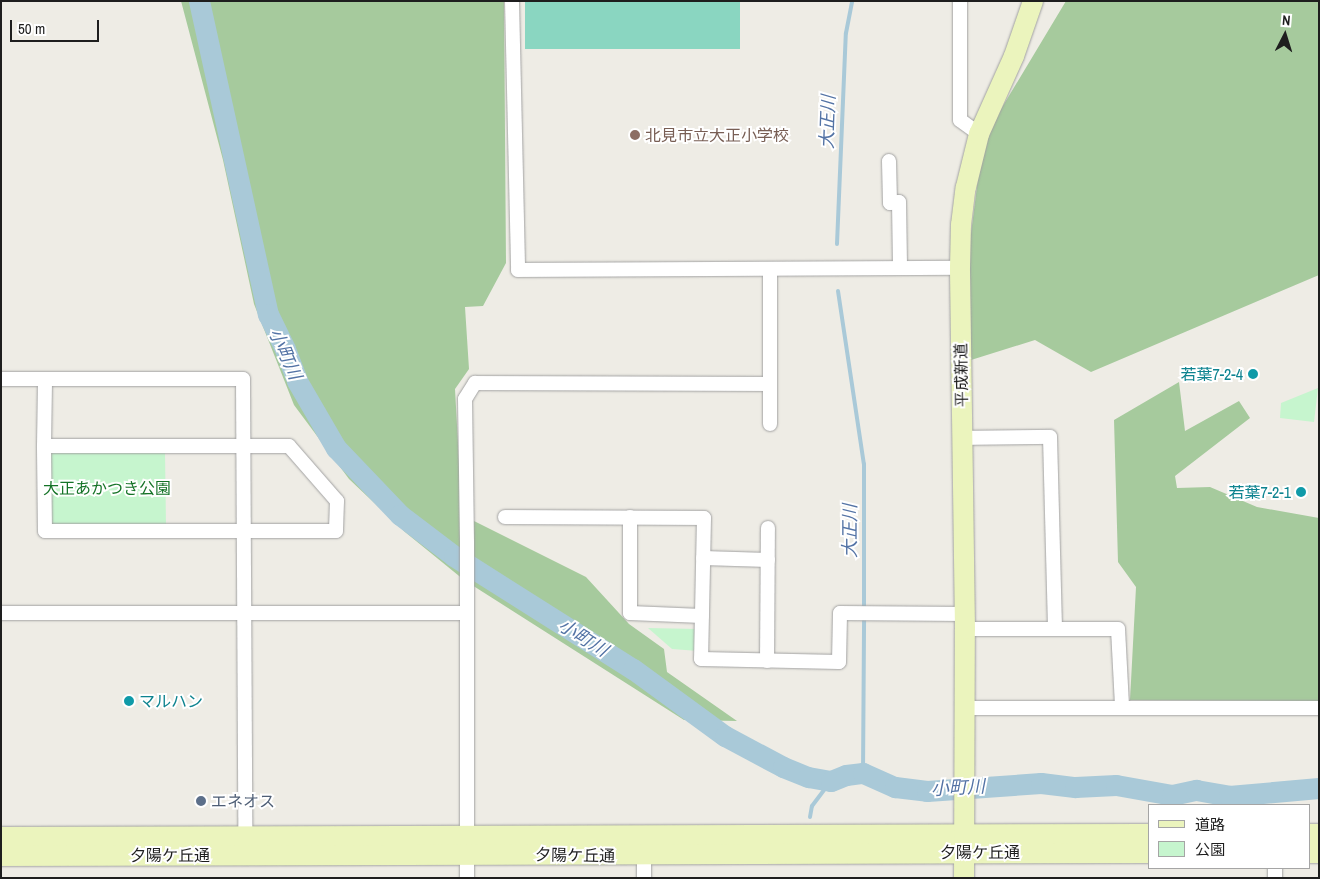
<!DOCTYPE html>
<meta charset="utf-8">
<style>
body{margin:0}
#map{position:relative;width:1320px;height:879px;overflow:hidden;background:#eeece5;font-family:"Archivo Narrow","Noto Sans JP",sans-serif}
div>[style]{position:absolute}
.forest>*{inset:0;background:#a6ca9d}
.park>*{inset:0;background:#c6f5ce}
.pitch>*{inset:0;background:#8ad6c1;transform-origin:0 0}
.stream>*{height:4px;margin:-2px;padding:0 2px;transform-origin:2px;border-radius:2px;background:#a9c9d8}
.river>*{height:21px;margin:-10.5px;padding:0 10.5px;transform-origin:10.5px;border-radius:10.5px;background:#a9c9d8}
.roads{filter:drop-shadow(0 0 1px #a2a2a2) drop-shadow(0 0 1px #a2a2a2)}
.street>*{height:14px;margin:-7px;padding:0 7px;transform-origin:7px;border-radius:7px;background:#fff}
.secondary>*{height:20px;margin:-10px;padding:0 10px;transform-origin:10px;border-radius:10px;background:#ebf4bd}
.dots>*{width:14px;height:14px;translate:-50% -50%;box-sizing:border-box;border:2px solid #fff;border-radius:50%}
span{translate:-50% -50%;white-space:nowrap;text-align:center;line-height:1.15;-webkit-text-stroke:4px #fff;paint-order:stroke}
.education-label{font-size:16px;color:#785e54}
.left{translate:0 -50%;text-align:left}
.culture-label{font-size:16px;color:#0d838f}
.right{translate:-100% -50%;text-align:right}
.street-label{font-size:16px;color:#1e1e1e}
.park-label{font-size:16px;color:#157327}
.service-label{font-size:16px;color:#4e5e75}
.water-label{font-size:18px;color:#5373a5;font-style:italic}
.frame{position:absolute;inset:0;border:2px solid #1e1e1e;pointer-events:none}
.legend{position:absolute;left:1148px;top:804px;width:162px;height:65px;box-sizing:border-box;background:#fff;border:1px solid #a5a5a5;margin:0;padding:6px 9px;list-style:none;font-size:15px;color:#1e1e1e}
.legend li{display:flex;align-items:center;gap:10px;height:25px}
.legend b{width:25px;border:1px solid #a5a5a5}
.north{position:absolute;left:1260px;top:10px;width:50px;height:50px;-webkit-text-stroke:4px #fff;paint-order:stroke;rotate:5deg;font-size:14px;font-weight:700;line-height:20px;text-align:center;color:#1e1e1e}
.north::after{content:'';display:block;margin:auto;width:18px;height:22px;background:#1e1e1e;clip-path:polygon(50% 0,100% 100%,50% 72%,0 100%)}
.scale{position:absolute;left:10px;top:20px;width:89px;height:22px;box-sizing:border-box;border:2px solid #1e1e1e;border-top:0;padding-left:6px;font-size:15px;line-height:18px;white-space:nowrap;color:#1e1e1e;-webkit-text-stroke:4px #fff;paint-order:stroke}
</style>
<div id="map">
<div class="forest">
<div style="clip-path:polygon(181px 1px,504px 1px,506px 263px,483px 306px,465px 307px,469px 369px,455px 389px,462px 515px,586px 577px,629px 624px,664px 649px,667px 672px,737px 721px,684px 720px,464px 580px,405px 532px,349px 479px,294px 405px,254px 304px,223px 160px)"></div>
<div style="clip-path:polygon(1066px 1px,1319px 1px,1319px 275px,1091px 372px,1035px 340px,971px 360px,969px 249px,983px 139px)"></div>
<div style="clip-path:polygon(1179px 382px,1185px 431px,1239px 401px,1250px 418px,1175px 476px,1177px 488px,1210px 487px,1257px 507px,1319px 518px,1319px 701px,1130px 700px,1136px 587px,1118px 562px,1114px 420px)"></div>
</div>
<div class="park">
<div style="clip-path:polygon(1318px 388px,1314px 422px,1280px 418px,1281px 403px)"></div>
<div style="clip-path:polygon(54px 451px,165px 451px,166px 526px,53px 526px,48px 521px,48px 457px)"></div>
<div style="clip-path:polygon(648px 628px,698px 629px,698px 651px,672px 649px)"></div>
</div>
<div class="pitch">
<div style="left:525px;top:1px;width:215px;height:48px"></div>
</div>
<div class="stream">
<div style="left:837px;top:244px;width:211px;rotate:-87.6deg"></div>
<div style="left:846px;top:33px;width:33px;rotate:-79deg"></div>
<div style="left:838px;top:291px;width:175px;rotate:81.5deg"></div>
<div style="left:864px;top:464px;width:145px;rotate:90deg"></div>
<div style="left:863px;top:773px;width:157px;rotate:-89.6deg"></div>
<div style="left:810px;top:817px;width:11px;rotate:-80deg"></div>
<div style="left:812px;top:806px;width:31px;rotate:-53deg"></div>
</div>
<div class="river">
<div style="left:199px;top:1px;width:321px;rotate:77.6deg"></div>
<div style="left:268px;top:314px;width:39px;rotate:64deg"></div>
<div style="left:285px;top:349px;width:34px;rotate:69deg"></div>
<div style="left:297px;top:381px;width:78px;rotate:59.8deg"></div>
<div style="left:336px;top:448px;width:93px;rotate:46.3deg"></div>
<div style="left:400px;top:515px;width:68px;rotate:37.2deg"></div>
<div style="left:454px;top:556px;width:212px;rotate:32.3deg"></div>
<div style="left:633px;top:669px;width:114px;rotate:36.1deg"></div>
<div style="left:725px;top:736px;width:66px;rotate:28.1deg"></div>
<div style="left:783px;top:767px;width:27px;rotate:22deg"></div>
<div style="left:808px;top:777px;width:23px;rotate:10deg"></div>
<div style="left:831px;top:781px;width:16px;rotate:-22deg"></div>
<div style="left:846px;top:775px;width:17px;rotate:-7deg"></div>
<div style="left:863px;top:773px;width:35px;rotate:24deg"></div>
<div style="left:895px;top:787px;width:32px;rotate:7deg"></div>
<div style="left:927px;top:791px;width:114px;rotate:-4deg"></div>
<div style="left:1041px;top:783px;width:34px;rotate:7deg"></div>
<div style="left:1075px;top:787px;width:41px;rotate:-2.8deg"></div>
<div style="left:1116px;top:785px;width:57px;rotate:10.1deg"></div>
<div style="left:1172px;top:795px;width:25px;rotate:-12deg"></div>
<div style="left:1196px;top:790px;width:34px;rotate:10deg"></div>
<div style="left:1229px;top:796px;width:90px;rotate:-5.1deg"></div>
</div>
<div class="roads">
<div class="street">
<div style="left:512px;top:1px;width:269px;rotate:88.7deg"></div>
<div style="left:518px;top:270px;width:442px;rotate:-0.3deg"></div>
<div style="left:960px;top:1px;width:119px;rotate:90deg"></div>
<div style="left:960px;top:120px;width:24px;rotate:36deg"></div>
<div style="left:889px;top:161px;width:42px;rotate:88.6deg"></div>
<div style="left:890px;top:203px;width:9px;rotate:-6deg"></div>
<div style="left:899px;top:202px;width:66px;rotate:89.1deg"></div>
<div style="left:1px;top:379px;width:242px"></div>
<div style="left:243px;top:379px;width:457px;rotate:89.7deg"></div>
<div style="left:770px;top:424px;width:154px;rotate:-90deg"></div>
<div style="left:962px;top:438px;width:88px;rotate:-0.7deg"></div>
<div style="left:1050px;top:437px;width:192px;rotate:88.5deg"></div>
<div style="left:44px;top:446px;width:245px"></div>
<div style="left:289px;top:446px;width:73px;rotate:48.9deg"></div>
<div style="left:337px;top:501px;width:30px;rotate:92deg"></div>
<div style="left:336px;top:531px;width:291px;rotate:180deg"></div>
<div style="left:45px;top:531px;width:85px;rotate:-90.7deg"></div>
<div style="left:44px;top:446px;width:67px;rotate:-89.1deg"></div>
<div style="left:505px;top:517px;width:199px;rotate:0.3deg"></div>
<div style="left:704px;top:518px;width:141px;rotate:91.2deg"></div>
<div style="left:701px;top:659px;width:138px;rotate:1.2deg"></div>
<div style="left:839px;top:662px;width:49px;rotate:-88.8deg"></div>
<div style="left:840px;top:613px;width:125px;rotate:0.5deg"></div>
<div style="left:630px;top:517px;width:96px;rotate:90deg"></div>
<div style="left:630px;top:613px;width:72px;rotate:2.4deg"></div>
<div style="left:703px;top:558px;width:65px;rotate:1.8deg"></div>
<div style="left:1px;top:613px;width:466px"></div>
<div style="left:965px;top:629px;width:153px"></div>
<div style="left:1118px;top:629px;width:77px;rotate:87deg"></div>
<div style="left:767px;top:661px;width:133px;rotate:-89.6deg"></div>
<div style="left:964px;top:708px;width:355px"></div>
<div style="left:644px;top:847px;width:31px;rotate:90deg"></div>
<div style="left:1275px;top:868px;width:10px;rotate:90deg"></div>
<div style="left:467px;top:878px;width:336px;rotate:-90deg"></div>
<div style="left:467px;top:542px;width:143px;rotate:-90.8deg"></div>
<div style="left:465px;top:399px;width:19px;rotate:-58deg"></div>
<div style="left:475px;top:383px;width:295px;rotate:0.2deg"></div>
</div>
<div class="secondary">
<div style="left:1309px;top:834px;width:10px"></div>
<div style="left:1px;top:837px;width:1148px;rotate:-0.15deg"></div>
<div style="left:1309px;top:853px;width:10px"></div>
<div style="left:1px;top:856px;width:1148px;rotate:-0.15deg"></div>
<div style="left:964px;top:878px;width:249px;rotate:-89.8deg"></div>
<div style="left:965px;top:629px;width:361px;rotate:-90.8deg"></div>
<div style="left:960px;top:268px;width:43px;rotate:-88.7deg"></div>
<div style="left:961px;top:225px;width:38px;rotate:-83deg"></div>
<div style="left:966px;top:187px;width:55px;rotate:-76.2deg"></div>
<div style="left:979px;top:134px;width:85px;rotate:-65.8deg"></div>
<div style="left:1014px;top:56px;width:58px;rotate:-70.9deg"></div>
</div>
</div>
<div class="dots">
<div style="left:635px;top:135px;background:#8d6e63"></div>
<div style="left:1253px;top:374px;background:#0f9aa8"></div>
<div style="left:1301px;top:492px;background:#0f9aa8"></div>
<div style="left:129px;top:701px;background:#0f9aa8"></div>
<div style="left:201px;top:801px;background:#5c6f8a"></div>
</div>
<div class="education-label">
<span class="left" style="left:645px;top:135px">北見市立大正小学校</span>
</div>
<div class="culture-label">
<span class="right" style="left:1243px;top:374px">若葉7-2-4</span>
<span class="right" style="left:1291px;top:492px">若葉7-2-1</span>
<span class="left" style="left:139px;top:701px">マルハン</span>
</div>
<div class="street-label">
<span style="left:961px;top:375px;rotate:-91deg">平成新道</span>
<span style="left:980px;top:852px">夕陽ケ丘通</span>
<span style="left:170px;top:855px">夕陽ケ丘通</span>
<span style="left:575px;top:855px;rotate:1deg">夕陽ケ丘通</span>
</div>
<div class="park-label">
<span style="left:107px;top:488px">大正あかつき公園</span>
</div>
<div class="service-label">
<span class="left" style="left:211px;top:801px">エネオス</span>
</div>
<div class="water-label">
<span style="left:828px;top:122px;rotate:-88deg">大正川</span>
<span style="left:285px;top:354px;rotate:66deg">小町川</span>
<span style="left:850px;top:531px;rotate:-90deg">大正川</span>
<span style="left:583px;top:638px;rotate:32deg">小町川</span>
<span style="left:958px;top:788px;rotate:-3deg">小町川</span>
</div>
<div class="frame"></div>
<ul class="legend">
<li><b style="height:6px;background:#ebf4bd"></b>道路</li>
<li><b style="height:14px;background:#c6f5ce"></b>公園</li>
</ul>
<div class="north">N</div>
<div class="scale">50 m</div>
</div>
